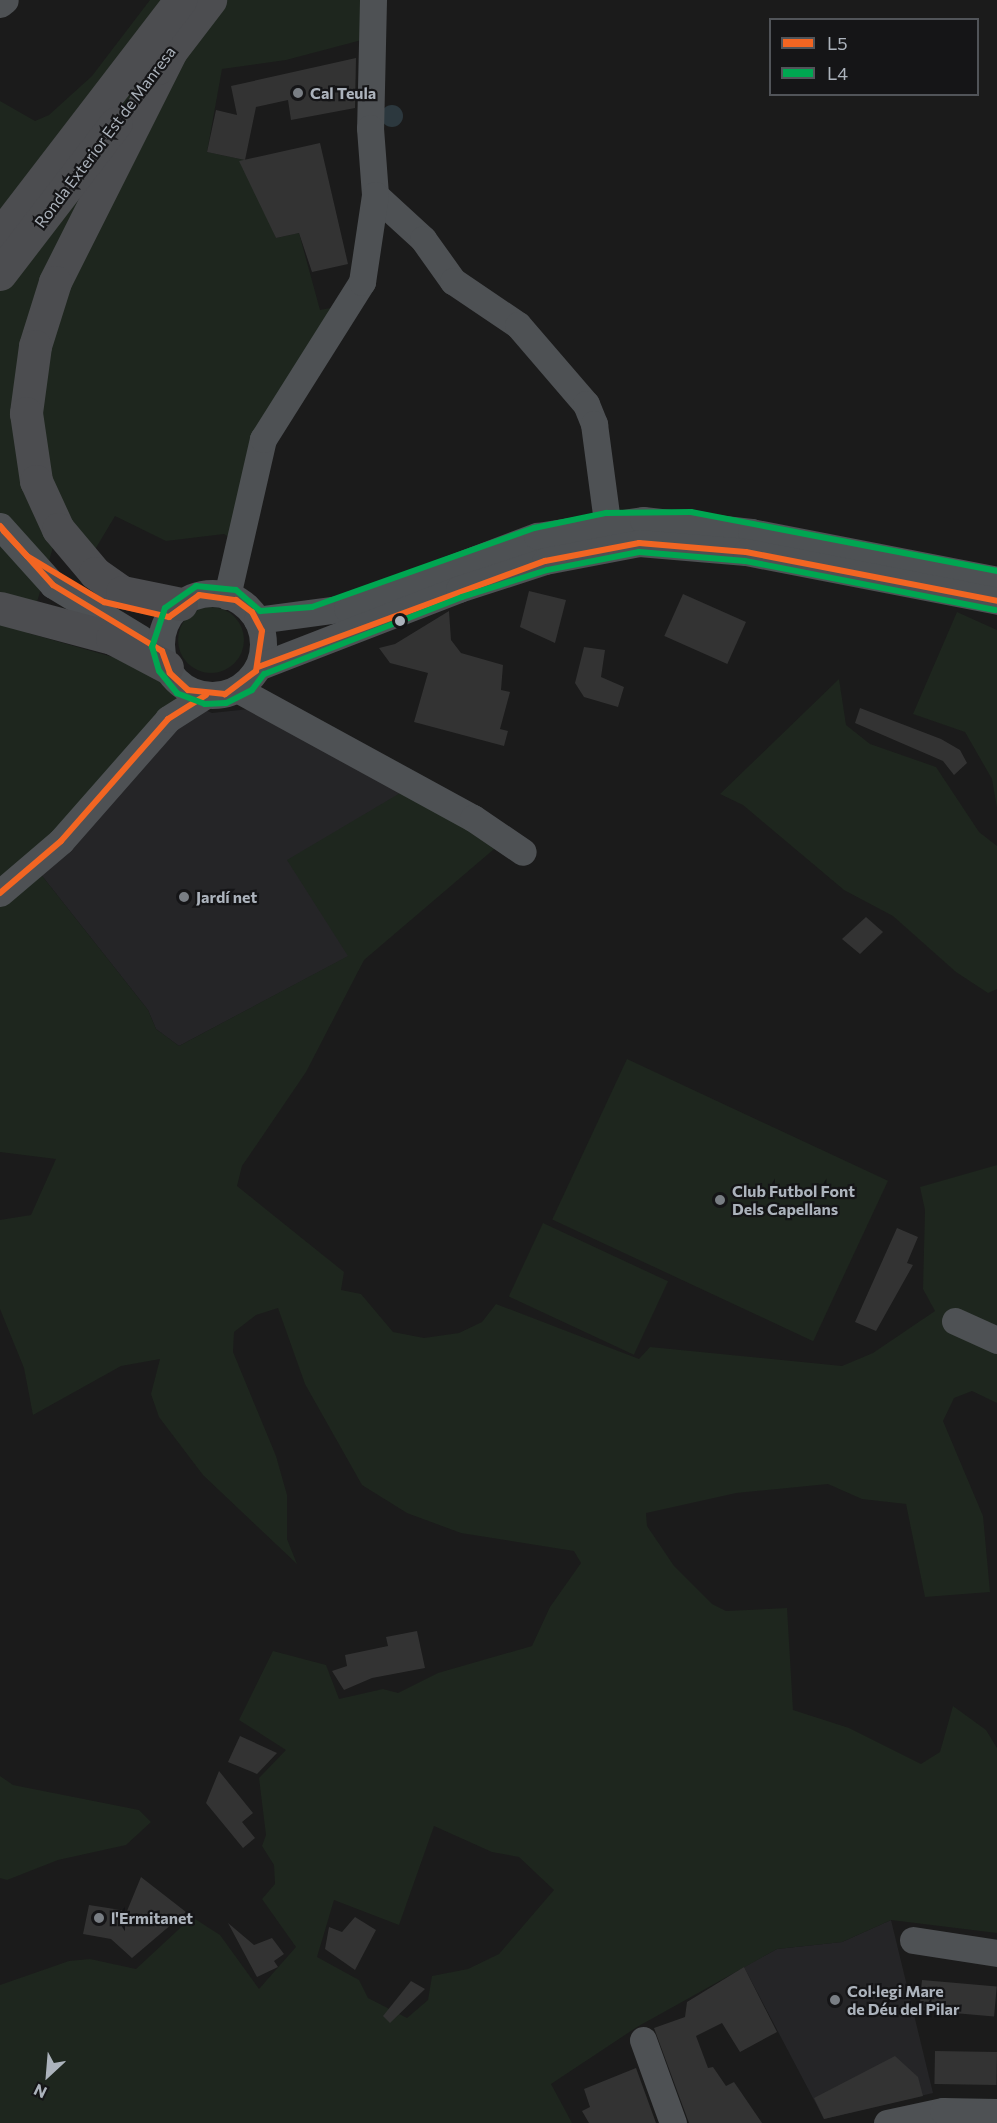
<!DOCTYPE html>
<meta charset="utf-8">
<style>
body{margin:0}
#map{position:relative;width:997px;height:2123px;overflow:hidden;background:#1b1b1b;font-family:Commissioner,sans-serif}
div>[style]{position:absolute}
.built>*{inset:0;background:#252527}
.green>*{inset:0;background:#1e261e;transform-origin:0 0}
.round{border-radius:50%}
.water>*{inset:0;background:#2c383e}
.building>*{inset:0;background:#333;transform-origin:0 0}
.minor>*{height:27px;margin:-13.5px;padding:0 13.5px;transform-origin:13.5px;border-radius:13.5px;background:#4e5154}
.minor>.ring{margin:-13.5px;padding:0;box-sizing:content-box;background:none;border:27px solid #4e5154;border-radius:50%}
.highway>*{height:33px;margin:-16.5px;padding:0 16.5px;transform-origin:16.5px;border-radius:16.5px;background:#4c4d50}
.bus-1>*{height:6px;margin:-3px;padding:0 3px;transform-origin:3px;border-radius:3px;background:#f26522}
.bus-2>*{height:6px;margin:-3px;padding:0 3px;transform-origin:3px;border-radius:3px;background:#00a651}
.dots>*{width:16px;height:16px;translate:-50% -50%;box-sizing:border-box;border:3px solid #151517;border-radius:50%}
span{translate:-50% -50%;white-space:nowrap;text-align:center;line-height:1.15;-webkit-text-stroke:4.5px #151517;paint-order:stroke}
.poi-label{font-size:16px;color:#acb3bc;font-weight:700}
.left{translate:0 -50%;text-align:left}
.street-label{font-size:16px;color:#acb3bc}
.legend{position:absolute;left:769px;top:18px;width:210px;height:78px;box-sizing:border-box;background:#151517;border:2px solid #515459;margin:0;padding:8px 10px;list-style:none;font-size:18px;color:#acb3bc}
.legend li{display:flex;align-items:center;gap:12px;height:30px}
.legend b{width:30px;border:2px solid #515459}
.north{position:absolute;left:18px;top:2045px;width:60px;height:60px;-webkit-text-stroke:4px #151517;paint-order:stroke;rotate:206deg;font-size:16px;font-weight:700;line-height:24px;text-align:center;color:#acb3bc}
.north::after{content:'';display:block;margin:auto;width:21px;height:27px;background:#acb3bc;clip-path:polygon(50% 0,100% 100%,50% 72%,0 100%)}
</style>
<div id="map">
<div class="built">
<div style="clip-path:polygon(178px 698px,212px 713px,268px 707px,412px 786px,349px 956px,179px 1046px,156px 1029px,148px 1010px,35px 867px)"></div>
<div style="clip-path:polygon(891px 1920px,933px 2093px,824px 2119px,744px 1967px,777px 1949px,842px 1942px)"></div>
</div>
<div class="green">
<div style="clip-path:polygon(evenodd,150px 0,373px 0,373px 37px,286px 60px,222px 69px,207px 152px,245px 160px,276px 238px,299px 233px,320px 310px,351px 304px,291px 392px,239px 543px,224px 534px,166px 541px,115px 516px,87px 563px,58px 530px,28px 633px,162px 671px,178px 698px,35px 867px,148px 1010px,156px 1029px,179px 1046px,348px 956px,287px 860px,412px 786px,507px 838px,364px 960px,306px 1072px,242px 1166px,237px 1186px,344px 1272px,341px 1290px,361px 1294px,393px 1332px,424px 1338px,459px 1333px,482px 1322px,496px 1304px,639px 1359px,650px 1347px,842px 1366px,873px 1353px,935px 1311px,923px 1289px,925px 1210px,920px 1187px,997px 1165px,997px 1403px,972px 1391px,954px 1398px,943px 1421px,983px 1516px,990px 1592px,925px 1597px,906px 1504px,862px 1499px,828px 1484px,736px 1493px,646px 1513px,647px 1526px,674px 1566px,712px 1604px,726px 1611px,787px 1608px,793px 1710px,849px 1728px,921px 1764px,940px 1752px,953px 1706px,986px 1730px,997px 1748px,997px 1933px,891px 1920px,842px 1942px,777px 1949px,637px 2027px,551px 2084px,572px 2123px,0 2123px,0 1985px,69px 1961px,90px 1959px,136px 1969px,192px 1917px,220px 1935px,259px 1989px,296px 1947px,262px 1899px,275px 1884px,274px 1865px,262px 1846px,266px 1835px,259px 1778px,286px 1750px,239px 1720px,273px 1651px,326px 1665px,339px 1699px,383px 1689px,398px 1693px,438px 1673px,532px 1646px,550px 1607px,581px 1563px,574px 1551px,461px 1533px,407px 1513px,362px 1485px,305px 1384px,278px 1308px,256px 1315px,234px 1332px,233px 1352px,276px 1456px,287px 1495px,287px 1539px,297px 1564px,203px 1475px,159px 1417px,151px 1394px,160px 1359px,121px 1366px,33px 1415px,24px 1368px,0 1309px,0 1220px,31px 1215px,56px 1159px,0 1152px,0 101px,35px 121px,49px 115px,92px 76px,150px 0,434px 1826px,492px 1852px,519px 1857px,554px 1890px,499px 1954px,468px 1969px,432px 1976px,428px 2000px,407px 2018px,368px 1998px,359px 1980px,317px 1957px,334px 1900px,399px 1925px,434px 1826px)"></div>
<div class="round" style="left:178px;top:607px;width:66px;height:66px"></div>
<div style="clip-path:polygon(957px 612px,997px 630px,997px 808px,992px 779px,965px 732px,913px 714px)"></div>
<div style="clip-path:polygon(839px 679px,846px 725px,870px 744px,936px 767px,979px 832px,997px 846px,997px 989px,988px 993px,956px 972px,893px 916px,844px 890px,743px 805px,720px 794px)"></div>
<div style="left:627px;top:1059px;width:288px;height:177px;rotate:25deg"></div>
<div style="left:543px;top:1223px;width:138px;height:81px;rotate:25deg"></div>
<div style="clip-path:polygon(0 1776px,13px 1785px,139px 1810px,151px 1822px,126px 1845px,58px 1860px,7px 1880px,0 1878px)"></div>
</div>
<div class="water">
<div class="round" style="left:381px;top:105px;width:22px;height:22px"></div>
</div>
<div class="building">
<div style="clip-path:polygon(356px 58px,355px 108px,291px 120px,288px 100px,256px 107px,245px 160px,207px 152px,216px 110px,237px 115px,231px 86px)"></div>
<div style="clip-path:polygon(320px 143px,348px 264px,312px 272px,299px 233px,276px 238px,239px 161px)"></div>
<div style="clip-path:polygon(529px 591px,566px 600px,555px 643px,520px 627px)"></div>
<div style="left:683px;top:594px;width:69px;height:46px;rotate:24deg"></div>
<div style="clip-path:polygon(449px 611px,451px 640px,461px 653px,503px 665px,501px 690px,510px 692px,500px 729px,508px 731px,504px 746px,414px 722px,428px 673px,390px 663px,379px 648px,395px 644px)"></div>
<div style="clip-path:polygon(584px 647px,605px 650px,601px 677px,624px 687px,618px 707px,584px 697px,575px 683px)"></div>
<div style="clip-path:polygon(860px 708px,941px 739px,960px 750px,967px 763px,954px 775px,943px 761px,855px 723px)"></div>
<div style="clip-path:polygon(866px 917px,883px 932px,860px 954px,842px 939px)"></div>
<div style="clip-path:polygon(897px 1228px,918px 1237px,907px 1263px,913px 1265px,876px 1331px,855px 1322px)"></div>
<div style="clip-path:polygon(417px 1631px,425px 1668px,372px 1678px,344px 1690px,332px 1671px,347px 1666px,345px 1655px,388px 1646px,386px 1637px)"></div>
<div style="clip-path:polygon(240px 1736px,277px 1753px,257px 1774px,228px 1762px)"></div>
<div style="clip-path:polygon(219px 1771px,253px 1813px,242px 1822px,255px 1838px,243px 1848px,206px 1803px)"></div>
<div style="clip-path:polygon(141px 1877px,186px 1912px,132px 1958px,111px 1939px,83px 1934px,89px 1905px,127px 1911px)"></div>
<div style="clip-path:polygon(355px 1917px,376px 1930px,355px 1970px,325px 1949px,329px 1927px,342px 1932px)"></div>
<div style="clip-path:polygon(228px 1923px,254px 1945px,272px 1938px,284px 1954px,274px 1961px,278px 1967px,257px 1977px)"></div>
<div style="clip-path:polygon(744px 1967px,777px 2032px,740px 2052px,722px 2023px,696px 2036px,708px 2068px,713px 2067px,726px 2086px,734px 2082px,762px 2123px,689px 2123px,654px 2028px,685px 2017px,687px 2002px)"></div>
<div style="left:922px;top:1980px;width:75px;height:30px;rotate:5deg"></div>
<div style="clip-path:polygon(411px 1981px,425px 1989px,390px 2023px,383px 2016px)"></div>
<div style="left:935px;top:2051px;width:62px;height:33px;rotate:1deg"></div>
<div style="clip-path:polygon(895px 2056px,918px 2077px,923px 2096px,824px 2119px,814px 2098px)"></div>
<div style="clip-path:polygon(636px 2068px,656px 2123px,589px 2123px,582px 2111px,590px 2107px,584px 2089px)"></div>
</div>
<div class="minor">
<div style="left:373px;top:0;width:128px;rotate:91.3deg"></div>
<div style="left:370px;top:128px;width:67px;rotate:85.7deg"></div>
<div style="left:375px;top:195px;width:65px;rotate:42.5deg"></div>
<div style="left:423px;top:239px;width:52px;rotate:54.5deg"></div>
<div style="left:453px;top:281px;width:78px;rotate:34.1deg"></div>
<div style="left:518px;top:325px;width:104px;rotate:49.3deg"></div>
<div style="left:586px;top:404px;width:22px;rotate:68deg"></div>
<div style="left:594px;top:424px;width:99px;rotate:82.4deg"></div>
<div style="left:0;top:4px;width:6px;rotate:-39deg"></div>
<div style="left:0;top:526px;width:79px;rotate:48.1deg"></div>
<div style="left:53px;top:585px;width:102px;rotate:31.3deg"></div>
<div class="ring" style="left:161px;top:593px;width:75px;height:75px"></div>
<div style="left:227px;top:596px;width:161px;rotate:-77.1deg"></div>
<div style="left:263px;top:439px;width:186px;rotate:-57.8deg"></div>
<div style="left:362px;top:282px;width:88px;rotate:-81.5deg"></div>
<div style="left:257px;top:620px;width:91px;rotate:-7.6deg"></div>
<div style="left:347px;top:608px;width:203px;rotate:-20.8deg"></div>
<div style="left:537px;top:536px;width:107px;rotate:-8.6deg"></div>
<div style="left:643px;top:520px;width:109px;rotate:6.3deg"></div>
<div style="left:751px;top:532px;width:251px;rotate:11deg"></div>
<div style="left:258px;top:667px;width:216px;rotate:-21.2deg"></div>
<div style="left:459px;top:589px;width:90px;rotate:-18deg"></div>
<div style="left:545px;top:561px;width:96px;rotate:-10.8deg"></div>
<div style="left:639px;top:543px;width:107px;rotate:4.8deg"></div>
<div style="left:746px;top:552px;width:256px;rotate:11deg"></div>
<div style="left:237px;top:689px;width:269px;rotate:28.7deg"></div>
<div style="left:473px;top:818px;width:60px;rotate:34.2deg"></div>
<div style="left:0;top:893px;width:80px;rotate:-40.4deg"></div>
<div style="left:61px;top:841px;width:162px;rotate:-48.7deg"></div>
<div style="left:168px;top:719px;width:45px;rotate:-32.3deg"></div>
<div style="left:955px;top:1321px;width:46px;rotate:24.3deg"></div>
<div style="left:913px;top:1940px;width:85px;rotate:8.8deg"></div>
<div style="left:643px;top:2040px;width:88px;rotate:70.1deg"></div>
<div style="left:887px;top:2123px;width:57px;rotate:-12.1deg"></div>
<div style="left:943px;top:2111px;width:54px;rotate:1.1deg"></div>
</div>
<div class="highway">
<div style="left:171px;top:51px;width:258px;rotate:116.7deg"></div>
<div style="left:55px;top:282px;width:67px;rotate:107.4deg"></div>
<div style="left:35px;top:346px;width:68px;rotate:97.7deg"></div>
<div style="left:26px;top:413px;width:69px;rotate:81.6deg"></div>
<div style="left:36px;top:481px;width:53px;rotate:65.4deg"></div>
<div style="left:58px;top:529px;width:57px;rotate:49.9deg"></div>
<div style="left:95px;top:573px;width:33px;rotate:35deg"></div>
<div style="left:122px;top:592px;width:60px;rotate:11.5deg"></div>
<div style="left:158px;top:68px;width:86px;rotate:-52.6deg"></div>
<div style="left:0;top:235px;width:296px;rotate:-52.5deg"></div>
<div style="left:0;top:274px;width:190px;rotate:-52.5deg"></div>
<div style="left:0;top:608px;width:116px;rotate:15deg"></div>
<div style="left:112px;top:638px;width:62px;rotate:27.8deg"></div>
</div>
<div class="bus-1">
<div style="left:0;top:526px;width:40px;rotate:48deg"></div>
<div style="left:27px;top:556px;width:34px;rotate:-133deg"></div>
<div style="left:4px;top:531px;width:6px;rotate:-129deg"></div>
<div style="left:27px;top:556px;width:90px;rotate:30.9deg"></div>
<div style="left:104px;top:602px;width:67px;rotate:13deg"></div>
<div style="left:169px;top:617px;width:37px;rotate:-36deg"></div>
<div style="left:199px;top:595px;width:37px;rotate:8deg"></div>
<div style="left:236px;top:600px;width:20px;rotate:37deg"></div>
<div style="left:252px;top:612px;width:21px;rotate:62deg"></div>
<div style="left:262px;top:631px;width:40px;rotate:98.5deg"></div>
<div style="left:256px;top:671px;width:39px;rotate:143deg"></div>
<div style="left:225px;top:694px;width:37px;rotate:-174deg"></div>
<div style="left:188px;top:690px;width:25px;rotate:-137deg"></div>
<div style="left:170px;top:673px;width:23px;rotate:-110deg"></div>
<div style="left:162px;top:651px;width:127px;rotate:-148.8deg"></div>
<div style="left:53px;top:585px;width:39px;rotate:-132deg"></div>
<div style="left:258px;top:667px;width:306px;rotate:-20.3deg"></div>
<div style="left:545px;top:561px;width:96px;rotate:-10.8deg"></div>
<div style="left:639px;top:543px;width:107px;rotate:4.8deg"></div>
<div style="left:746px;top:552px;width:256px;rotate:11deg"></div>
<div style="left:0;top:893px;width:80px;rotate:-40.4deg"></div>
<div style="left:61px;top:841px;width:162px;rotate:-48.7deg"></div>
<div style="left:168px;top:719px;width:45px;rotate:-32.3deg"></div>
</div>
<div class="bus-2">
<div style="left:995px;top:610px;width:255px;rotate:-168.9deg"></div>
<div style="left:745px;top:561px;width:106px;rotate:-175.1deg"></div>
<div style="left:639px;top:552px;width:94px;rotate:168.9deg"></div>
<div style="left:547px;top:570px;width:89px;rotate:162.4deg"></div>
<div style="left:462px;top:597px;width:212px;rotate:158.7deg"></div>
<div style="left:264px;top:674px;width:20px;rotate:127deg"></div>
<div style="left:252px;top:690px;width:29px;rotate:153deg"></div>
<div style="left:226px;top:703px;width:21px;rotate:177deg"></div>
<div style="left:205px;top:704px;width:30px;rotate:-159deg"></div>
<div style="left:177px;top:693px;width:28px;rotate:-129deg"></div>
<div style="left:159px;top:671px;width:25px;rotate:-106deg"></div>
<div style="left:152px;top:647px;width:41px;rotate:-71.6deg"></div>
<div style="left:165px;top:608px;width:38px;rotate:-35deg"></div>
<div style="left:196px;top:586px;width:40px;rotate:5.7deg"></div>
<div style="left:236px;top:590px;width:32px;rotate:41deg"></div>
<div style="left:260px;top:611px;width:52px;rotate:-4.4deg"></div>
<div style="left:312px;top:607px;width:236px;rotate:-19.6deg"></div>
<div style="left:534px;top:528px;width:74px;rotate:-11.8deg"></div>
<div style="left:606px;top:513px;width:85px;rotate:-0.7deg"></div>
<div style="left:691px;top:512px;width:312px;rotate:10.9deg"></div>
</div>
<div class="dots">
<div style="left:298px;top:93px;background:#797e84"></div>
<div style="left:400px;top:621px;background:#acb3bc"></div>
<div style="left:184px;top:897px;background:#797e84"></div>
<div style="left:720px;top:1200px;background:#797e84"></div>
<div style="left:99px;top:1918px;background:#797e84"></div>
<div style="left:835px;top:2000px;background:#797e84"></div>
</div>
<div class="poi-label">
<span class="left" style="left:310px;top:93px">Cal Teula</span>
<span class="left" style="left:196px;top:897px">Jardí net</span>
<span class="left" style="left:732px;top:1200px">Club Futbol Font<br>Dels Capellans</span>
<span class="left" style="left:111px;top:1918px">l'Ermitanet</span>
<span class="left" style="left:847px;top:2000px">Col·legi Mare<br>de Déu del Pilar</span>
</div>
<div class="street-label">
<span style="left:105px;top:137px;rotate:-53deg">Ronda Exterior Est de Manresa</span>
</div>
<ul class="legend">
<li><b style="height:8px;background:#f26522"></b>L5</li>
<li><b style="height:8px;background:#00a651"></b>L4</li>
</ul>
<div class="north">N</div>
</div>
